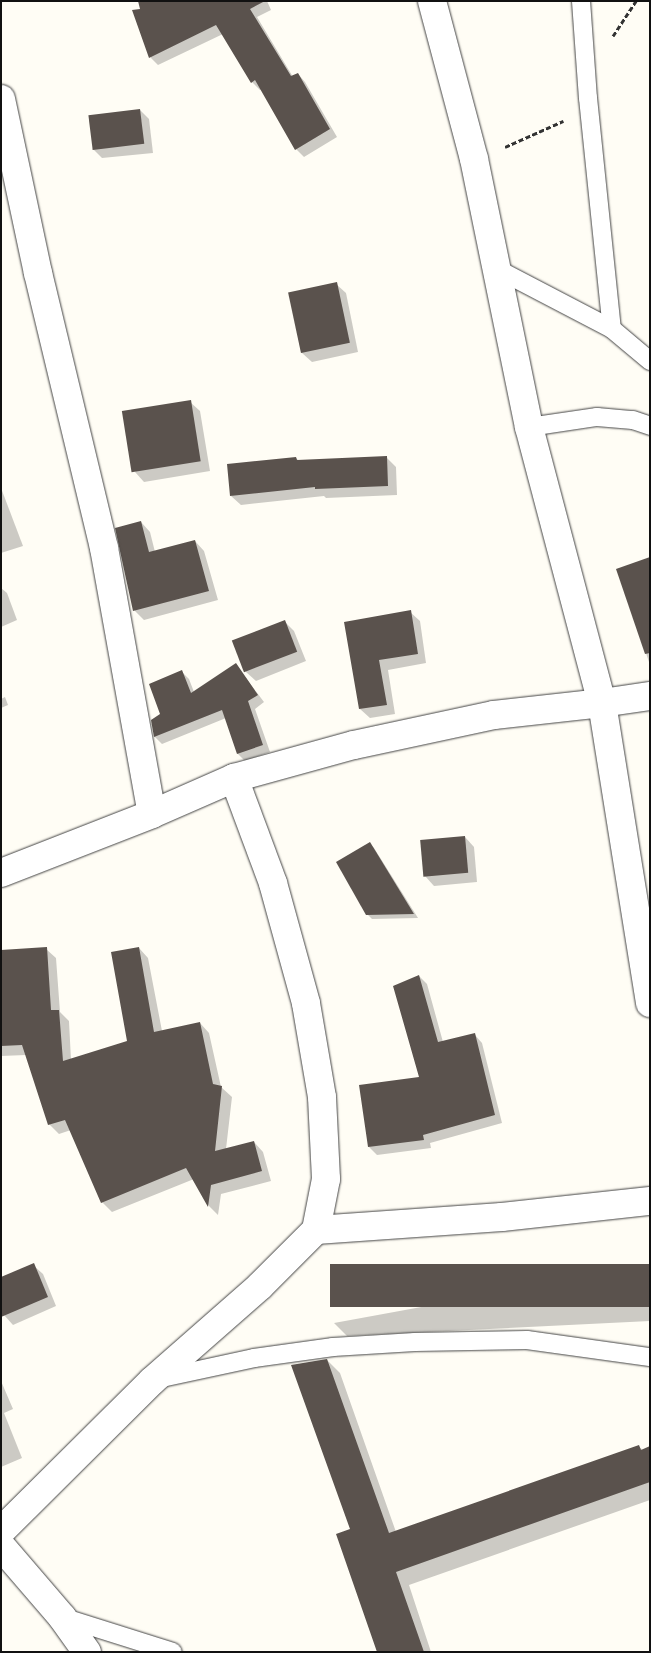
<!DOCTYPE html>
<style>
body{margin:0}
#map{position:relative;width:651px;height:1653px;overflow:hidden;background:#fffdf5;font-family:"PT Serif",serif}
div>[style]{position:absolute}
.shadow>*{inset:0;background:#0003}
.building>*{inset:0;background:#5a524d;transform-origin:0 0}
.path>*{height:3px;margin-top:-1.5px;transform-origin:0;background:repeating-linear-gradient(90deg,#333 0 5px,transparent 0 7.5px)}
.roads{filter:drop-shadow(0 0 1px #444) drop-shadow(0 0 1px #444)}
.service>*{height:18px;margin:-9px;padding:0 9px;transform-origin:9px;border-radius:9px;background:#fff}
.minor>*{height:28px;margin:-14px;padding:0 14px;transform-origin:14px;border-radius:14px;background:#fff}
span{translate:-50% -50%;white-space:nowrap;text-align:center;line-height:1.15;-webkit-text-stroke:5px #fff;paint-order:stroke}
.frame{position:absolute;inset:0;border:2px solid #111;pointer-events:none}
</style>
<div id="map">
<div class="shadow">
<div style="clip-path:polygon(186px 1px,267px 1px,271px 10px,257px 17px,293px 77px,298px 74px,305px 82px,337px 137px,304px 157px,296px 149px,262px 89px,260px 90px,252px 82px,223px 34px,158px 65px,151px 58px,134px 11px)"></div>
<div style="clip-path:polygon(140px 110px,149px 119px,153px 153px,102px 158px,93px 149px)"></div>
<div style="clip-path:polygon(336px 284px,346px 293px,358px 352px,312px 362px,302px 353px,290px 294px)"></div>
<div style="clip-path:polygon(190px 402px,200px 411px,210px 471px,144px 482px,135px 472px)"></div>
<div style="clip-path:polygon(386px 457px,396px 467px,397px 495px,326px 498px,324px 496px,241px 505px,231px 496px,296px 458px,300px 462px)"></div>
<div style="clip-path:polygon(1px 488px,23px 546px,1px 553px)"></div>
<div style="clip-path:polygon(141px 522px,150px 532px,155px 552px,195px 541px,204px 551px,218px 600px,144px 620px,135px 611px,117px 529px)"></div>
<div style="clip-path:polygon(650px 559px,650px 665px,618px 570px)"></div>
<div style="clip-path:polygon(1px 588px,7px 593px,17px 620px,1px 627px)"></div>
<div style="clip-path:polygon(410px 612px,420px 621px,426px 663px,388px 670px,395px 714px,370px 718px,360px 709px,345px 623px)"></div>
<div style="clip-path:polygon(284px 621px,294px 631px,306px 661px,256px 681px,246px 672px,234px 641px)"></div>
<div style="clip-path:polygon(236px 665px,264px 702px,255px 709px,270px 752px,245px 761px,238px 754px,226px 718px,162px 744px,155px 737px,152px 720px,162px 714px,182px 672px,189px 679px,194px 692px)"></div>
<div style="clip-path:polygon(5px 697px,8px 705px,1px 708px,1px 699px)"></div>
<div style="clip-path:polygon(465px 837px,474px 847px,477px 882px,434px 886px,425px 876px)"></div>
<div style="clip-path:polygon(370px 844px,374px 848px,418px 918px,372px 919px,367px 914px)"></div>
<div style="clip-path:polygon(139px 948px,148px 958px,162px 1031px,200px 1023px,209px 1033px,221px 1087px,232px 1097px,226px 1149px,254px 1142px,263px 1152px,271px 1181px,221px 1194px,218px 1215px,209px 1206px,194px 1179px,112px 1212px,102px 1202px,71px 1130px,59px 1134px,49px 1124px,26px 1055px,1px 1056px,1px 951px,46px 949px,56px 958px,60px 1012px,69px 1021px,71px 1060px,128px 1042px)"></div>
<div style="clip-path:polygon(419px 976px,427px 984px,443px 1042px,475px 1035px,482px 1043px,502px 1123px,430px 1143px,431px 1148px,377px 1155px,369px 1147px,421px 1078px)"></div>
<div style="clip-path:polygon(33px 1265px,43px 1274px,56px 1306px,13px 1325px,4px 1315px)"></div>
<div style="clip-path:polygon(650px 1265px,650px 1321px,347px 1336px,334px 1323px)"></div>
<div style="clip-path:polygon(327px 1360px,340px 1373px,396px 1532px,639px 1447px,643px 1450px,650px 1448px,650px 1500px,409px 1585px,431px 1652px,378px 1652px,352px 1530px)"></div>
<div style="clip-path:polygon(1px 1381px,13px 1409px,4px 1413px,22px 1458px,1px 1467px)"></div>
</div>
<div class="building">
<div style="clip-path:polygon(138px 1px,265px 1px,250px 9px,291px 76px,298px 73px,330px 129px,295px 150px,255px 80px,251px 83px,216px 25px,149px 58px,132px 10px,140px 9px)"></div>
<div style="left:140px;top:109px;width:35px;height:52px;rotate:83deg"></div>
<div style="left:337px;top:282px;width:62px;height:50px;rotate:78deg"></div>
<div style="left:191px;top:400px;width:62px;height:70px;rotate:81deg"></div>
<div style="clip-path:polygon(387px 456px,388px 486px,315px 489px,315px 487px,230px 496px,227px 464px,296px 457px,297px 460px)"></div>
<div style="clip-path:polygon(141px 521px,149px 552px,195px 540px,209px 591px,133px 611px,115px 528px)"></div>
<div style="clip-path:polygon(650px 557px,650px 653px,645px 654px,616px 569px)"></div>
<div style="clip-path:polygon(411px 610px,418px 654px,379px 660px,387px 705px,359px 709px,344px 622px)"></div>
<div style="left:285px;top:620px;width:34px;height:57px;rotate:69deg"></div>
<div style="clip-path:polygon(236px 663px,258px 695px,248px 701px,263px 745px,237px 754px,222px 710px,154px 737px,151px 720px,160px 714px,149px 684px,182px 670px,191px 693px)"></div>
<div style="left:465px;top:836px;width:37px;height:45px;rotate:85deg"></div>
<div style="clip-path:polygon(370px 842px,414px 914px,366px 915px,336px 862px)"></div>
<div style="clip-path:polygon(47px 947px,51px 1010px,59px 1010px,63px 1061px,127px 1041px,111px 952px,139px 947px,154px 1032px,200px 1022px,213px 1084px,222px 1086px,215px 1151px,254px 1141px,262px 1171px,211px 1185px,208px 1207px,186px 1168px,101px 1203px,65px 1120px,48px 1125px,22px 1045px,1px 1046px,1px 950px)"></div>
<div style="clip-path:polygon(419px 975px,438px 1042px,475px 1033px,495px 1115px,423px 1135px,424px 1140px,368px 1147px,359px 1085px,419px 1077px,393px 986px)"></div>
<div style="clip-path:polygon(34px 1263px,48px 1297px,1px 1317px,1px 1277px)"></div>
<div style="left:650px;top:1264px;width:43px;height:320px;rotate:90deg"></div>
<div style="clip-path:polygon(327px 1359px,389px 1533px,639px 1445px,641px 1450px,650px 1446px,650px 1482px,396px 1572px,424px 1652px,377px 1652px,336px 1534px,350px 1529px,291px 1365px)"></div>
</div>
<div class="path">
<div style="left:613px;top:36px;width:42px;rotate:-56.7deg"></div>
<div style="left:505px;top:147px;width:64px;rotate:-24.1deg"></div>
</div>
<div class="roads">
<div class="service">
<div style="left:581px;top:1px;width:97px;rotate:85.9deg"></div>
<div style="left:588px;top:98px;width:232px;rotate:84.1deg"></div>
<div style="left:499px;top:270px;width:127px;rotate:27.6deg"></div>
<div style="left:612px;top:329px;width:50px;rotate:40.1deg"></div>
<div style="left:529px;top:427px;width:69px;rotate:-8.4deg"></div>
<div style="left:597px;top:417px;width:36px;rotate:5deg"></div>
<div style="left:633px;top:420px;width:18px;rotate:19deg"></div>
<div style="left:157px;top:1379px;width:99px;rotate:-12.2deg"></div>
<div style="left:254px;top:1358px;width:80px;rotate:-7.9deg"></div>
<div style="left:333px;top:1347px;width:82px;rotate:-3.5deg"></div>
<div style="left:415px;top:1342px;width:112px;rotate:-1deg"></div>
<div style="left:527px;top:1340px;width:124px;rotate:7.9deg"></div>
<div style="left:62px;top:1617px;width:116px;rotate:17.5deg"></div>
</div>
<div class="minor">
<div style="left:432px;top:1px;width:163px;rotate:75.1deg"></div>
<div style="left:474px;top:159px;width:274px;rotate:78.4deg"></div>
<div style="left:529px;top:427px;width:285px;rotate:75.2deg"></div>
<div style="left:602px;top:703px;width:304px;rotate:80.9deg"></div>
<div style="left:1px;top:99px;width:178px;rotate:78deg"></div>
<div style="left:38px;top:273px;width:283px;rotate:76.5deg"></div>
<div style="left:104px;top:548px;width:270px;rotate:79.8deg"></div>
<div style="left:1px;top:873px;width:162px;rotate:-21.3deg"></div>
<div style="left:152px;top:814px;width:90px;rotate:-23.7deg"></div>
<div style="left:234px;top:778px;width:124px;rotate:-15.4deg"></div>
<div style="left:354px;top:745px;width:143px;rotate:-12.1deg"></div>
<div style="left:494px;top:715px;width:109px;rotate:-6.3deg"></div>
<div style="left:602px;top:703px;width:49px;rotate:-8.3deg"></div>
<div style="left:316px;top:1230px;width:186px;rotate:-4deg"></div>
<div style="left:502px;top:1217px;width:149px;rotate:-6.2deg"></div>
<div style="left:1px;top:1531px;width:213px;rotate:-44.8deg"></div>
<div style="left:152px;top:1381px;width:144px;rotate:-41.3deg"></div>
<div style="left:260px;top:1286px;width:79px;rotate:-45deg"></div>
<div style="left:316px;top:1230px;width:52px;rotate:-78.9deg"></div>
<div style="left:326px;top:1179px;width:82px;rotate:-92.8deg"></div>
<div style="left:322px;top:1097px;width:95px;rotate:-99.7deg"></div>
<div style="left:306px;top:1003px;width:124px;rotate:-105.4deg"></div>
<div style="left:273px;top:883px;width:112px;rotate:-110.4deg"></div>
<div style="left:1px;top:1546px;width:94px;rotate:49.3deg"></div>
<div style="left:62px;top:1617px;width:43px;rotate:54.5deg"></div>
</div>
</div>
<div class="frame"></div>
</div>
